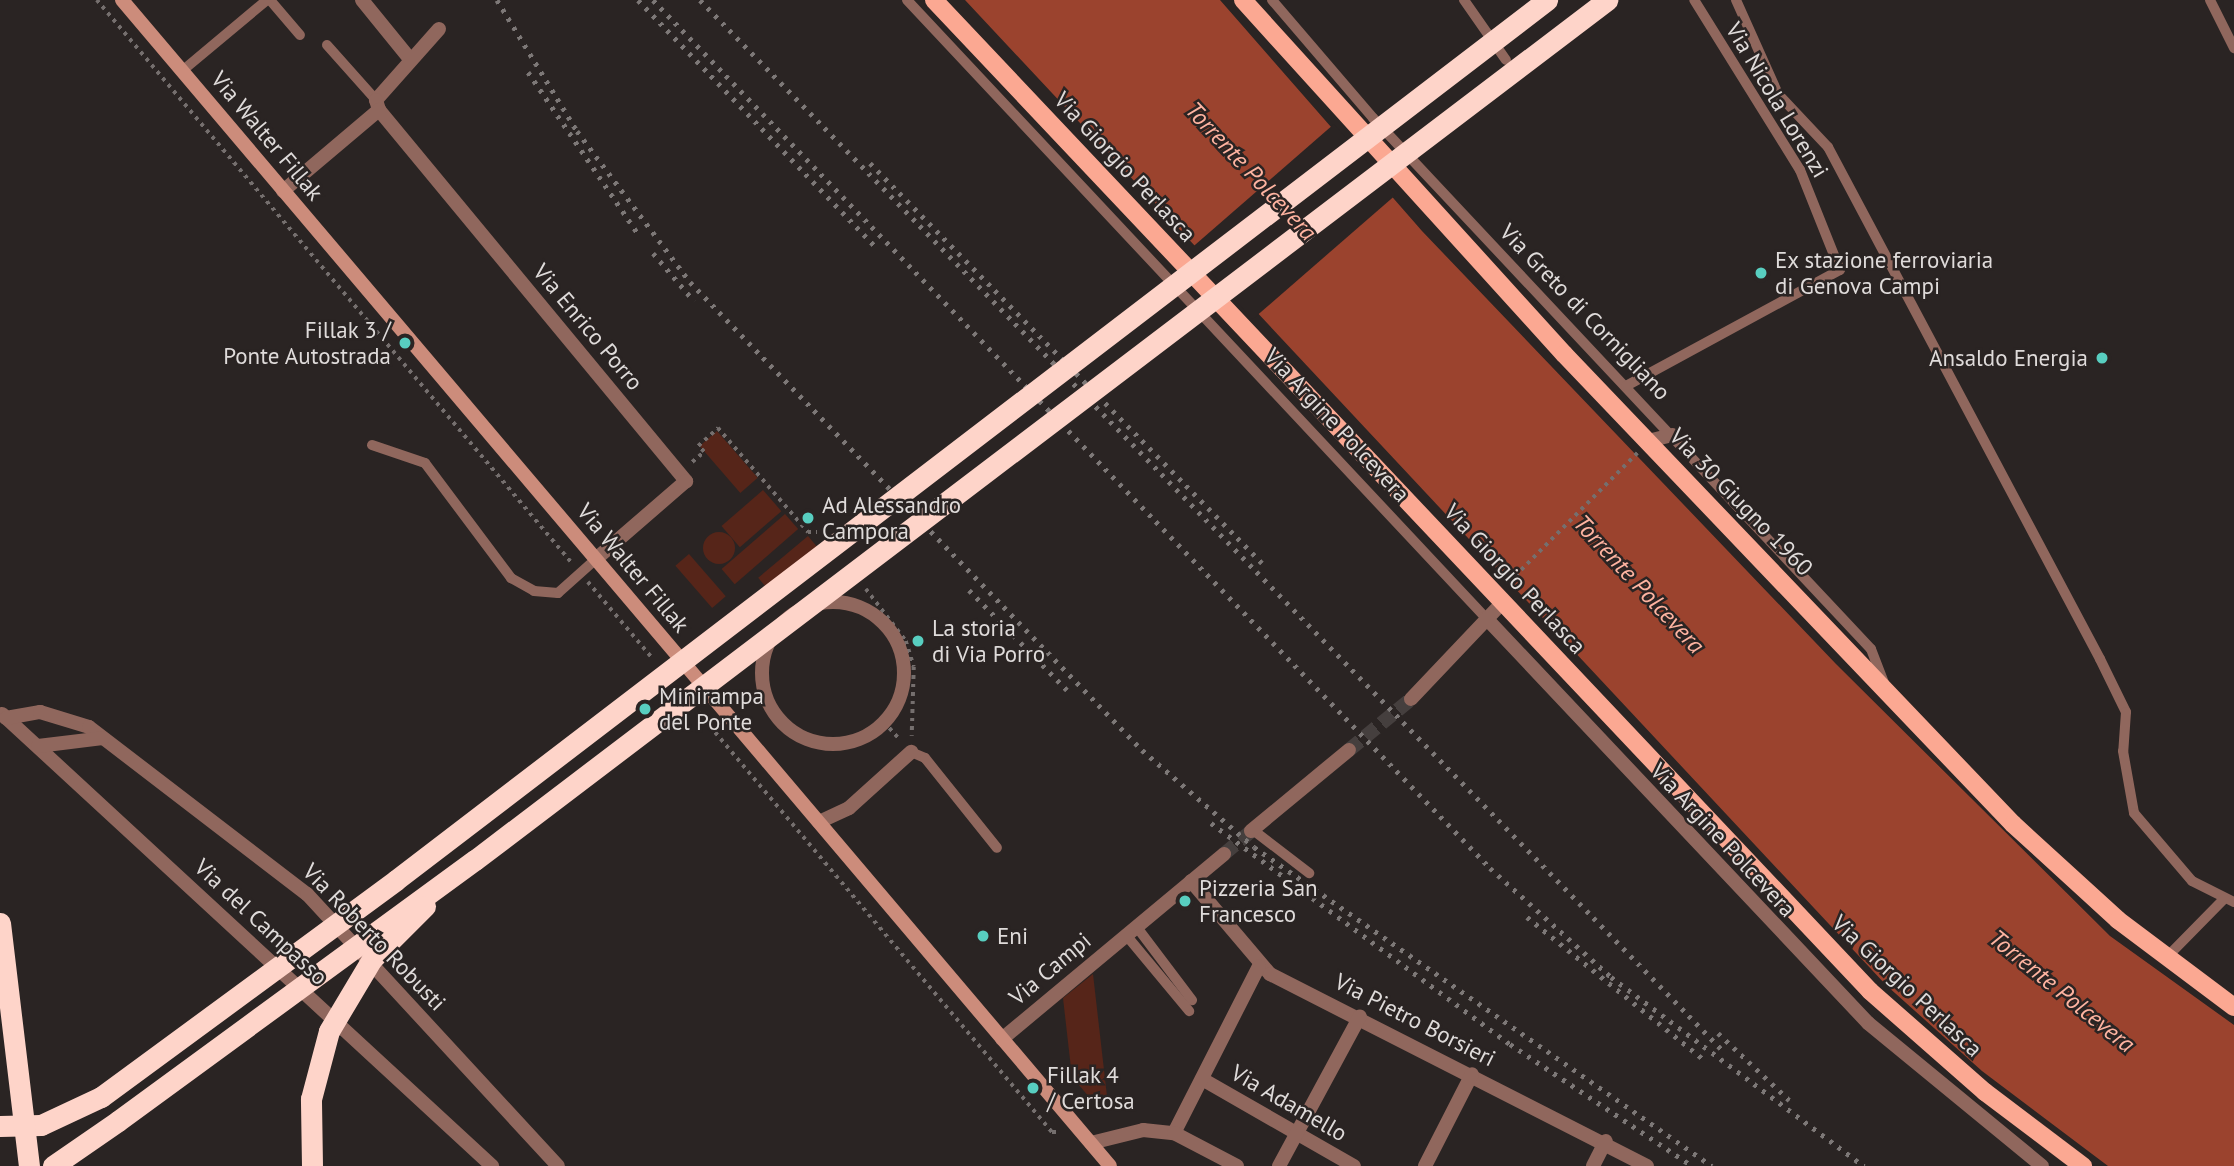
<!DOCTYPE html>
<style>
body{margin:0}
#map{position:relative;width:2234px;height:1166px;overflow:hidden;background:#2a2423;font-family:"PT Sans",sans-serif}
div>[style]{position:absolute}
.green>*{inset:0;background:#562519;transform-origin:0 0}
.round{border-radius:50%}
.water>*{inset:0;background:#9b432e}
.pier>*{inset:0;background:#2a2423;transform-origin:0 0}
.street-tunnel>*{height:14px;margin-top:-7px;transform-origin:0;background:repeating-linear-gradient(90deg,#453f3e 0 14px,transparent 0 21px)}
.path>*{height:3.5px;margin-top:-1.75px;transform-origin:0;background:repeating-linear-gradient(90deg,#756f6e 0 3.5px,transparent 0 8.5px)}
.lane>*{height:10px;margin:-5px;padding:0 5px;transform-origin:5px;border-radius:5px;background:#90675d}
.street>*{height:14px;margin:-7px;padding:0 7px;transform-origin:7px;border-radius:7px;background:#90675d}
.street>.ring{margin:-7px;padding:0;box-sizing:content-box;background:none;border:14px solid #90675d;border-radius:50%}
.secondary>*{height:14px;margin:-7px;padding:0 7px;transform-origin:7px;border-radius:7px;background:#cc8c7b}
.primary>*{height:18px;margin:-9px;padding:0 9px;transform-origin:9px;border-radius:9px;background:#fba892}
.highway>*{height:21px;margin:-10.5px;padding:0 10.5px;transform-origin:10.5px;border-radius:10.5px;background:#fed4c9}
.rail>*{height:5px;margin-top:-2.5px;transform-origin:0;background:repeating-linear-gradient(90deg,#7d7877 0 3.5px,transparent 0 10.5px)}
.highway-bridge>*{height:21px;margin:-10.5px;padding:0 10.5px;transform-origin:10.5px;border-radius:10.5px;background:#fed4c9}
.dots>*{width:19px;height:19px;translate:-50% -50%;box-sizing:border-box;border:4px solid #2a2423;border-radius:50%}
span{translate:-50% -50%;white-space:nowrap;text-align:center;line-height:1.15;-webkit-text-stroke:5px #2a2423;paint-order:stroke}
.street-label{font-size:23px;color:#dfdbda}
.poi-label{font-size:23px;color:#dfdbda}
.left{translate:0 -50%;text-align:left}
.right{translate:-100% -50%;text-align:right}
.water-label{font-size:24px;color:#ffb4a1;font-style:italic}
</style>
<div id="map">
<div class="green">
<div style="left:717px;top:431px;width:62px;height:23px;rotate:49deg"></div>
<div style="left:763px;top:490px;width:28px;height:55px;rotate:49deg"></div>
<div style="left:785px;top:514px;width:20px;height:84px;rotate:49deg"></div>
<div class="round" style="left:703px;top:532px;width:32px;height:32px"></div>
<div style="left:808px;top:536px;width:26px;height:65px;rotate:50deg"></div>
<div style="left:689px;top:554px;width:56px;height:18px;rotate:49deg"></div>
<div style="clip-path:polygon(1093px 974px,1107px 1096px,1090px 1098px,1072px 1077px,1063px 998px)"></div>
</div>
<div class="water">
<div style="clip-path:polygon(965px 0,1220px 0,1422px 231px,1836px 664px,2110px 936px,2234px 1025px,2234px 1166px,2108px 1166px,1982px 1071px,1886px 985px)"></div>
</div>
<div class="pier">
<div style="left:1334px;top:124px;width:94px;height:190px;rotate:49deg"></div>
</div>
<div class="street-tunnel">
<div style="left:1349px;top:750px;width:80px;rotate:-39.4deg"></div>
<div style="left:1224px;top:854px;width:35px;rotate:-40deg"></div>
</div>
<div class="path">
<div style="left:97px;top:0;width:737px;rotate:49.85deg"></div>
<div style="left:692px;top:462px;width:16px;rotate:-40deg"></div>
<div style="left:704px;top:452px;width:8px;rotate:-135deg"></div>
<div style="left:698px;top:446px;width:27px;rotate:-42deg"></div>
<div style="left:718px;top:428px;width:138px;rotate:49.1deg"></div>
<div style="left:808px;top:532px;width:9px"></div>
<div style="left:588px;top:582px;width:101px;rotate:49.8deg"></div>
<div style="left:1509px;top:582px;width:182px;rotate:-45.2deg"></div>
<div style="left:866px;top:589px;width:66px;rotate:52.4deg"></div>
<div style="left:906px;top:641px;width:27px;rotate:73deg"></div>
<div style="left:914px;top:667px;width:69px;rotate:91.7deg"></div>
<div style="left:699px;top:713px;width:548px;rotate:49.89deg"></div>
<div style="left:1052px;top:1132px;width:8px"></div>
<div style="left:884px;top:722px;width:24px;rotate:48deg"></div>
</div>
<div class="lane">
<div style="left:270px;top:0;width:46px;rotate:49.4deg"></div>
<div style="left:907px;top:0;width:847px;rotate:46.87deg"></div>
<div style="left:1272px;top:0;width:155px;rotate:49.4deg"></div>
<div style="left:1373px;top:118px;width:728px;rotate:46.84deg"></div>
<div style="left:1871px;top:649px;width:36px;rotate:69deg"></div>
<div style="left:1464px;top:0;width:73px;rotate:55deg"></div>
<div style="left:1736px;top:0;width:103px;rotate:65.9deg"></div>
<div style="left:1778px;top:94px;width:73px;rotate:46.7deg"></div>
<div style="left:1828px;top:147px;width:580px;rotate:62.02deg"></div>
<div style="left:2100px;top:659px;width:59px;rotate:63.9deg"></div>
<div style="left:2126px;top:712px;width:39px;rotate:94deg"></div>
<div style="left:2123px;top:751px;width:63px;rotate:79.9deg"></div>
<div style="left:2134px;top:813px;width:89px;rotate:49.5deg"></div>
<div style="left:2192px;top:881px;width:47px;rotate:26.6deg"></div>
<div style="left:2210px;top:0;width:54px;rotate:63.4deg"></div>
<div style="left:327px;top:45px;width:74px;rotate:48.3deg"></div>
<div style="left:182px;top:71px;width:111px;rotate:-39.9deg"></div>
<div style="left:1626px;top:386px;width:243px;rotate:-28.5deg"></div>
<div style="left:1840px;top:270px;width:108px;rotate:-111.8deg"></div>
<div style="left:1800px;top:170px;width:200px;rotate:-121.9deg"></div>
<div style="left:372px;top:445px;width:56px;rotate:18.8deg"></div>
<div style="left:425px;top:463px;width:144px;rotate:53.2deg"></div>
<div style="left:511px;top:578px;width:26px;rotate:29deg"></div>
<div style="left:534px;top:591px;width:24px;rotate:5deg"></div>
<div style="left:558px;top:593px;width:51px;rotate:-41.8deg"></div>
<div style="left:911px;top:752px;width:15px;rotate:23deg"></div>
<div style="left:925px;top:758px;width:115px;rotate:51.3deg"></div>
<div style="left:1253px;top:830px;width:71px;rotate:37.5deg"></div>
<div style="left:1136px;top:926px;width:93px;rotate:52.9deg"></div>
<div style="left:1126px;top:935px;width:99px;rotate:50.3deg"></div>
<div style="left:2166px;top:958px;width:83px;rotate:-45.5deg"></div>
</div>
<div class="street">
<div style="left:362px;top:0;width:76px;rotate:50.9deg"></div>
<div style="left:439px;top:29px;width:95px;rotate:131.6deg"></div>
<div style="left:376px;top:100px;width:10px;rotate:73deg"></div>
<div style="left:379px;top:110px;width:482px;rotate:50.4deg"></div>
<div style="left:686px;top:481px;width:119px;rotate:139.1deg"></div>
<div style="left:283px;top:191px;width:126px;rotate:-40.2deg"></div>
<div style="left:1648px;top:441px;width:25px;rotate:-14deg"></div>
<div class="ring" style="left:762px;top:602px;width:128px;height:128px"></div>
<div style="left:1486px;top:618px;width:557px;rotate:46.67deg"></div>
<div style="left:1868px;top:1023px;width:225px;rotate:39.4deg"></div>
<div style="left:1411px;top:699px;width:134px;rotate:-46.5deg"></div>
<div style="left:2px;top:714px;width:667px;rotate:42.69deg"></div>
<div style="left:6px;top:718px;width:35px;rotate:-10deg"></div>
<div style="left:40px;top:712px;width:51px;rotate:17deg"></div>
<div style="left:89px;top:727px;width:275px;rotate:37.5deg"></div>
<div style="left:307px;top:894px;width:370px;rotate:47.3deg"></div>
<div style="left:38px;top:746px;width:65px;rotate:-7deg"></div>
<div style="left:819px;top:822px;width:33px;rotate:-25deg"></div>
<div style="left:849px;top:808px;width:84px;rotate:-42.1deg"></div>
<div style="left:1251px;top:831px;width:127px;rotate:-39.6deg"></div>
<div style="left:1191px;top:881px;width:122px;rotate:49.7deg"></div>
<div style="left:1270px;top:974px;width:423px;rotate:27deg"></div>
<div style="left:1002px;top:1039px;width:289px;rotate:-39.8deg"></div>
<div style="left:1202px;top:1079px;width:175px;rotate:29.8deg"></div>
<div style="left:1174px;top:1133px;width:187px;rotate:-63deg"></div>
<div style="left:1091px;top:1143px;width:54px;rotate:-14deg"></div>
<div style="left:1143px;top:1130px;width:31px;rotate:6deg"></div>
<div style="left:1174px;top:1133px;width:71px;rotate:27.6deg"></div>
<div style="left:1279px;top:1166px;width:170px;rotate:-61.6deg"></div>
<div style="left:1425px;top:1166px;width:103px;rotate:-62.9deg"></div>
<div style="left:1593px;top:1166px;width:28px;rotate:-63deg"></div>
</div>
<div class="secondary">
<div style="left:122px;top:0;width:1528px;rotate:49.72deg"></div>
</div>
<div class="primary">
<div style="left:934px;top:0;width:1363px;rotate:46.63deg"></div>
<div style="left:1870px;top:991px;width:153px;rotate:41.3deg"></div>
<div style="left:1985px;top:1092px;width:123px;rotate:37.1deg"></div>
<div style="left:1243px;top:0;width:478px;rotate:47.8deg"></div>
<div style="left:1564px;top:354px;width:650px;rotate:46.31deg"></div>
<div style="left:2013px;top:824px;width:142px;rotate:42.4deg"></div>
<div style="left:2118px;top:920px;width:145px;rotate:36.9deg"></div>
</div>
<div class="highway">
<div style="left:0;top:1126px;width:41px;rotate:-1.4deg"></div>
<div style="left:41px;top:1125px;width:66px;rotate:-25deg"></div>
<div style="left:53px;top:1166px;width:79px;rotate:-34.7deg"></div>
</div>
<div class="rail">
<div style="left:497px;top:0;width:153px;rotate:58.6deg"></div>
<div style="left:577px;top:131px;width:189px;rotate:53.2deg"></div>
<div style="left:690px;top:282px;width:651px;rotate:46deg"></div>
<div style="left:1142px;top:750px;width:148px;rotate:40.9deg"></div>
<div style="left:1254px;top:847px;width:558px;rotate:34.86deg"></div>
<div style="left:638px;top:0;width:346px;rotate:46.1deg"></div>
<div style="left:653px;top:0;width:1206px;rotate:46.04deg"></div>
<div style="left:1490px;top:868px;width:163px;rotate:42deg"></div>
<div style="left:1611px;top:977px;width:316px;rotate:36.8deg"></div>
<div style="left:700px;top:0;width:1467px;rotate:45.77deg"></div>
<div style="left:528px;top:72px;width:196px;rotate:55.8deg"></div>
<div style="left:870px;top:163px;width:560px;rotate:45.58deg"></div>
<div style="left:653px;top:253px;width:63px;rotate:49.5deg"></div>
<div style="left:969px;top:590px;width:140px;rotate:45.6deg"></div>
<div style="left:1211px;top:823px;width:372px;rotate:36.5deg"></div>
<div style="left:1510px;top:1044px;width:219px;rotate:33.8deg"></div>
<div style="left:1527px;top:917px;width:228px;rotate:38.9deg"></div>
<div style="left:1718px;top:1033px;width:98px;rotate:43.3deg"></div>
</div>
<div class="highway-bridge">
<div style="left:0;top:923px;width:245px;rotate:83.2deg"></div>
<div style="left:101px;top:1097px;width:366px;rotate:-36.3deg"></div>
<div style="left:396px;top:880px;width:1449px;rotate:-37.4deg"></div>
<div style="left:118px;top:1121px;width:442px;rotate:-36.2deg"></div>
<div style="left:475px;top:860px;width:1422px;rotate:-37.22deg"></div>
<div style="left:312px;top:1166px;width:67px;rotate:-90.9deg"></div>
<div style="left:311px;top:1099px;width:70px;rotate:-75.2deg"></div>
<div style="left:329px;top:1031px;width:84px;rotate:-59.2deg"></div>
<div style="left:372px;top:959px;width:75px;rotate:-45deg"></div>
</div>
<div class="dots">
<div style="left:1761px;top:273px;background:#58cec0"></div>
<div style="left:405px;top:343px;background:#58cec0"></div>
<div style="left:2102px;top:358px;background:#58cec0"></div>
<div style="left:808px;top:518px;background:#58cec0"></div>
<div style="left:918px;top:641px;background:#58cec0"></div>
<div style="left:645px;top:709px;background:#58cec0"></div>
<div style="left:1185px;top:901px;background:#58cec0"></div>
<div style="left:983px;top:936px;background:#58cec0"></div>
<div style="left:1033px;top:1088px;background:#58cec0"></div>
</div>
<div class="street-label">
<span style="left:1777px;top:100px;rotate:59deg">Via Nicola Lorenzi</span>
<span style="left:267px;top:136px;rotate:50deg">Via Walter Fillak</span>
<span style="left:1125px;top:167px;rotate:47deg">Via Giorgio Perlasca</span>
<span style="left:1585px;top:312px;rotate:46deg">Via Greto di Cornigliano</span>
<span style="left:588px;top:327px;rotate:50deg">Via Enrico Porro</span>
<span style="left:1337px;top:425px;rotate:47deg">Via Argine Polcevera</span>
<span style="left:1741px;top:502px;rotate:46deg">Via 30 Giugno 1960</span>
<span style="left:633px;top:568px;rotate:50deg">Via Walter Fillak</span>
<span style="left:1515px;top:579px;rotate:47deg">Via Giorgio Perlasca</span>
<span style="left:1723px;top:840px;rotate:47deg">Via Argine Polcevera</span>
<span style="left:261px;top:922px;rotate:43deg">Via del Campasso</span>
<span style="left:374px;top:937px;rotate:46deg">Via Roberto Robusti</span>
<span style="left:1050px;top:969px;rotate:-40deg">Via Campi</span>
<span style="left:1907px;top:986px;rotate:43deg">Via Giorgio Perlasca</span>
<span style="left:1415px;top:1020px;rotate:27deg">Via Pietro Borsieri</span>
<span style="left:1289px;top:1103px;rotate:30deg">Via Adamello</span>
</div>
<div class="poi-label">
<span class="left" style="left:1775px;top:273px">Ex stazione ferroviaria<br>di Genova Campi</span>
<span class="right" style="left:391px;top:343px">Fillak 3 /<br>Ponte Autostrada</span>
<span class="right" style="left:2088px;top:358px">Ansaldo Energia</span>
<span class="left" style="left:822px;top:518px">Ad Alessandro<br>Campora</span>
<span class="left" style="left:932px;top:641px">La storia<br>di Via Porro</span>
<span class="left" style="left:659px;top:709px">Minirampa<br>del Ponte</span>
<span class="left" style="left:1199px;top:901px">Pizzeria San<br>Francesco</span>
<span class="left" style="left:997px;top:936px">Eni</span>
<span class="left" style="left:1047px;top:1088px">Fillak 4<br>/ Certosa</span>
</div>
<div class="water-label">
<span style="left:1251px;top:171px;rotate:47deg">Torrente Polcevera</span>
<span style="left:1639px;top:584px;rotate:47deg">Torrente Polcevera</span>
<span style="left:2062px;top:991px;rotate:39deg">Torrente Polcevera</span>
</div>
</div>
